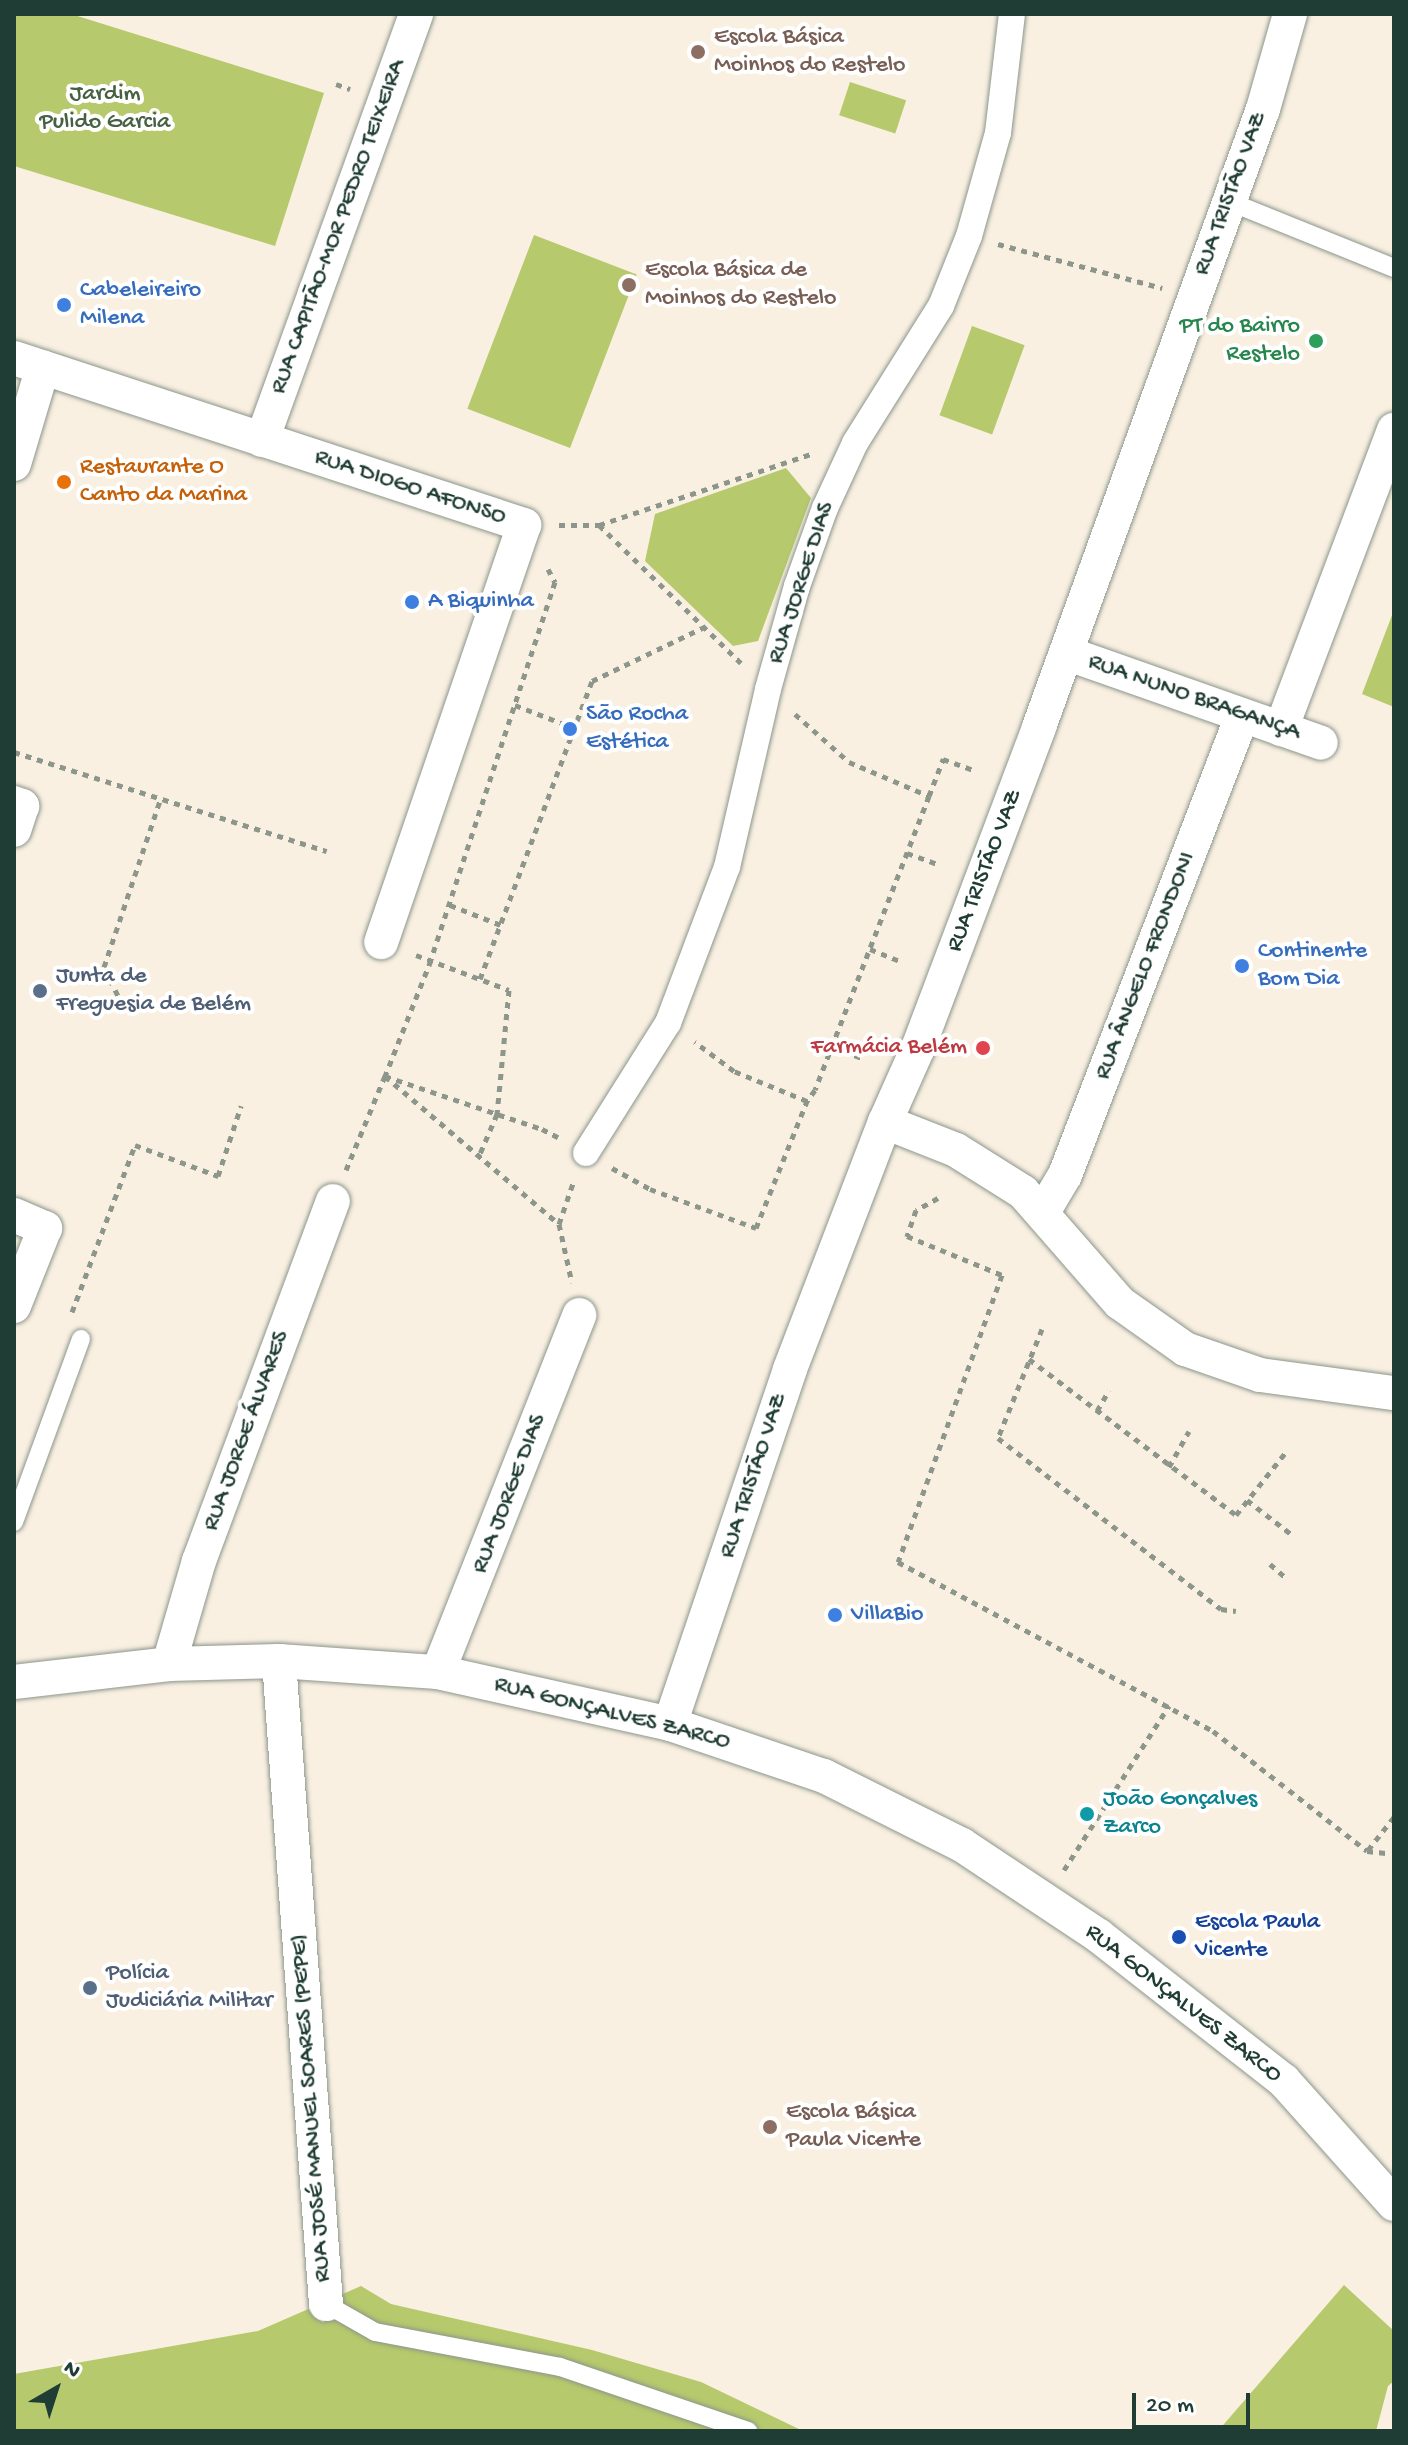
<!DOCTYPE html>
<meta charset="utf-8">
<style>
body{margin:0}
#map{position:relative;width:1408px;height:2445px;overflow:hidden;background:#f9f0e2;font-family:"Gochi Hand",sans-serif}
div>[style]{position:absolute}
.green>*{inset:0;background:#b6c96c;transform-origin:0 0}
.path>*{height:5px;margin-top:-2.5px;transform-origin:0;background:repeating-linear-gradient(90deg,#8c968b 0 6px,transparent 0 12px)}
.roads{filter:drop-shadow(0 0 2px #8c968b) drop-shadow(0 0 2px #8c968b)}
.service>*{height:18px;margin:-9px;padding:0 9px;transform-origin:9px;border-radius:9px;background:#fff}
.pedestrian>*{height:26px;margin:-13px;padding:0 13px;transform-origin:13px;border-radius:13px;background:#fff}
.minor>*{height:34px;margin:-17px;padding:0 17px;transform-origin:17px;border-radius:17px;background:#fff}
.dots>*{width:22px;height:22px;translate:-50% -50%;box-sizing:border-box;border:4px solid #fff;border-radius:50%}
span{translate:-50% -50%;white-space:nowrap;text-align:center;line-height:1.15;-webkit-text-stroke:8px #fff;paint-order:stroke}
.education-label{font-size:24px;color:#785e54}
.left{translate:0 -50%;text-align:left}
.park-label{font-size:24px;color:#456042}
.street-label{font-size:24px;color:#1f3d34}
.shop-label{font-size:24px;color:#366cbe}
.leisure-label{font-size:24px;color:#27864d}
.right{translate:-100% -50%;text-align:right}
.food-label{font-size:24px;color:#c56008}
.service-label{font-size:24px;color:#4e5e75}
.health-label{font-size:24px;color:#be3a42}
.culture-label{font-size:24px;color:#0d838f}
.transit-label{font-size:24px;color:#164399}
.frame{position:absolute;inset:0;border:16px solid #1f3d34;pointer-events:none}
.north{position:absolute;left:16px;top:2349px;width:80px;height:80px;-webkit-text-stroke:6px #fff;paint-order:stroke;rotate:39deg;font-size:22px;font-weight:700;line-height:32px;text-align:center;color:#1f3d34}
.north::after{content:'';display:block;margin:auto;width:28px;height:36px;background:#1f3d34;clip-path:polygon(50% 0,100% 100%,50% 72%,0 100%)}
.scale{position:absolute;left:1132px;top:2393px;width:118px;height:36px;box-sizing:border-box;border:4px solid #1f3d34;border-top:0;padding-left:10px;font-size:24px;line-height:28px;white-space:nowrap;color:#1f3d34;-webkit-text-stroke:6px #fff;paint-order:stroke}
</style>
<div id="map">
<div class="green">
<div style="clip-path:polygon(14px 14px,71px 14px,324px 93px,275px 246px,14px 166px)"></div>
<div style="left:850px;top:82px;width:59px;height:35px;rotate:18deg"></div>
<div style="left:534px;top:235px;width:110px;height:186px;rotate:21deg"></div>
<div style="left:972px;top:326px;width:56px;height:95px;rotate:20deg"></div>
<div style="clip-path:polygon(786px 468px,811px 498px,758px 641px,733px 646px,645px 561px,655px 514px)"></div>
<div style="clip-path:polygon(1394px 610px,1394px 707px,1362px 694px)"></div>
<div style="clip-path:polygon(1344px 2285px,1394px 2331px,1394px 2381px,1388px 2386px,1376px 2431px,1218px 2431px)"></div>
<div style="clip-path:polygon(361px 2286px,391px 2304px,592px 2350px,701px 2382px,803px 2431px,14px 2431px,14px 2374px,258px 2331px)"></div>
</div>
<div class="path">
<div style="left:336px;top:84px;width:15px;rotate:20deg"></div>
<div style="left:998px;top:244px;width:170px;rotate:15deg"></div>
<div style="left:559px;top:525px;width:40px"></div>
<div style="left:599px;top:525px;width:198px;rotate:44.2deg"></div>
<div style="left:599px;top:525px;width:227px;rotate:-18.5deg"></div>
<div style="left:548px;top:569px;width:15px;rotate:62deg"></div>
<div style="left:555px;top:582px;width:398px;rotate:108.2deg"></div>
<div style="left:431px;top:960px;width:125px;rotate:111.6deg"></div>
<div style="left:385px;top:1076px;width:228px;rotate:40.4deg"></div>
<div style="left:559px;top:1224px;width:60px;rotate:77.6deg"></div>
<div style="left:515px;top:705px;width:63px;rotate:21.3deg"></div>
<div style="left:795px;top:714px;width:72px;rotate:41.6deg"></div>
<div style="left:849px;top:762px;width:87px;rotate:23deg"></div>
<div style="left:929px;top:796px;width:315px;rotate:111.2deg"></div>
<div style="left:815px;top:1090px;width:14px;rotate:126deg"></div>
<div style="left:14px;top:752px;width:328px;rotate:17.6deg"></div>
<div style="left:929px;top:796px;width:40px;rotate:-69deg"></div>
<div style="left:943px;top:759px;width:32px;rotate:20deg"></div>
<div style="left:907px;top:853px;width:32px;rotate:20deg"></div>
<div style="left:450px;top:905px;width:55px;rotate:21.4deg"></div>
<div style="left:870px;top:949px;width:32px;rotate:22deg"></div>
<div style="left:416px;top:955px;width:99px;rotate:20.6deg"></div>
<div style="left:509px;top:990px;width:125px;rotate:95.5deg"></div>
<div style="left:497px;top:1114px;width:46px;rotate:113.2deg"></div>
<div style="left:480px;top:979px;width:318px;rotate:-69.4deg"></div>
<div style="left:592px;top:681px;width:124px;rotate:-25.7deg"></div>
<div style="left:123px;top:1006px;width:43px;rotate:-116deg"></div>
<div style="left:104px;top:967px;width:178px;rotate:-71.4deg"></div>
<div style="left:832px;top:1047px;width:33px;rotate:20deg"></div>
<div style="left:612px;top:1168px;width:43px;rotate:28.9deg"></div>
<div style="left:650px;top:1189px;width:113px;rotate:20.2deg"></div>
<div style="left:756px;top:1228px;width:137px;rotate:-68.1deg"></div>
<div style="left:807px;top:1101px;width:79px;rotate:-157.7deg"></div>
<div style="left:734px;top:1071px;width:49px;rotate:-143.4deg"></div>
<div style="left:346px;top:1170px;width:102px;rotate:-67.5deg"></div>
<div style="left:385px;top:1076px;width:166px;rotate:18.7deg"></div>
<div style="left:542px;top:1129px;width:18px;rotate:27deg"></div>
<div style="left:938px;top:1198px;width:25px;rotate:151deg"></div>
<div style="left:916px;top:1210px;width:28px;rotate:109deg"></div>
<div style="left:907px;top:1236px;width:103px;rotate:22.3deg"></div>
<div style="left:1002px;top:1275px;width:305px;rotate:109.9deg"></div>
<div style="left:898px;top:1562px;width:357px;rotate:28.2deg"></div>
<div style="left:1213px;top:1731px;width:195px;rotate:37.9deg"></div>
<div style="left:1367px;top:1851px;width:19px;rotate:6deg"></div>
<div style="left:559px;top:1224px;width:43px;rotate:-71.1deg"></div>
<div style="left:72px;top:1312px;width:178px;rotate:-69.3deg"></div>
<div style="left:135px;top:1145px;width:89px;rotate:20.5deg"></div>
<div style="left:218px;top:1176px;width:74px;rotate:-71.8deg"></div>
<div style="left:1042px;top:1329px;width:118px;rotate:112deg"></div>
<div style="left:998px;top:1438px;width:281px;rotate:37.5deg"></div>
<div style="left:1221px;top:1609px;width:15px;rotate:8deg"></div>
<div style="left:1029px;top:1359px;width:259px;rotate:37deg"></div>
<div style="left:1236px;top:1515px;width:80px;rotate:-51.6deg"></div>
<div style="left:1097px;top:1411px;width:24px;rotate:-60deg"></div>
<div style="left:1169px;top:1467px;width:41px;rotate:-60.9deg"></div>
<div style="left:1247px;top:1500px;width:56px;rotate:37.7deg"></div>
<div style="left:1270px;top:1564px;width:20px;rotate:41deg"></div>
<div style="left:1368px;top:1850px;width:42px;rotate:-51.8deg"></div>
<div style="left:1064px;top:1870px;width:195px;rotate:-57.4deg"></div>
</div>
<div class="roads">
<div class="service">
<div style="left:1228px;top:201px;width:179px;rotate:22deg"></div>
<div style="left:14px;top:1522px;width:195px;rotate:-69.9deg"></div>
<div style="left:326px;top:2304px;width:56px;rotate:29.7deg"></div>
<div style="left:375px;top:2332px;width:188px;rotate:10.7deg"></div>
<div style="left:560px;top:2367px;width:199px;rotate:18.8deg"></div>
</div>
<div class="pedestrian">
<div style="left:586px;top:1153px;width:154px;rotate:-57.8deg"></div>
<div style="left:668px;top:1023px;width:167px;rotate:-69.3deg"></div>
<div style="left:727px;top:867px;width:183px;rotate:-77deg"></div>
<div style="left:768px;top:689px;width:107px;rotate:-74.3deg"></div>
<div style="left:797px;top:586px;width:83px;rotate:-70.3deg"></div>
<div style="left:825px;top:508px;width:72px;rotate:-65.2deg"></div>
<div style="left:855px;top:443px;width:162px;rotate:-57.9deg"></div>
<div style="left:941px;top:306px;width:75px;rotate:-68.2deg"></div>
<div style="left:969px;top:236px;width:107px;rotate:-74.3deg"></div>
<div style="left:998px;top:133px;width:120px;rotate:-83.3deg"></div>
</div>
<div class="minor">
<div style="left:14px;top:358px;width:537px;rotate:18.13deg"></div>
<div style="left:524px;top:525px;width:441px;rotate:108.9deg"></div>
<div style="left:262px;top:440px;width:453px;rotate:-70.1deg"></div>
<div style="left:14px;top:464px;width:101px;rotate:-73.4deg"></div>
<div style="left:1066px;top:653px;width:270px;rotate:19.4deg"></div>
<div style="left:1281px;top:729px;width:320px;rotate:-69.3deg"></div>
<div style="left:14px;top:803px;width:9px;rotate:21deg"></div>
<div style="left:22px;top:806px;width:25px;rotate:108deg"></div>
<div style="left:885px;top:1122px;width:76px;rotate:21.5deg"></div>
<div style="left:956px;top:1150px;width:79px;rotate:32.1deg"></div>
<div style="left:1023px;top:1192px;width:147px;rotate:48.9deg"></div>
<div style="left:1120px;top:1303px;width:80px;rotate:35.3deg"></div>
<div style="left:1185px;top:1349px;width:79px;rotate:19.1deg"></div>
<div style="left:1260px;top:1375px;width:135px;rotate:7.7deg"></div>
<div style="left:1043px;top:1212px;width:43px;rotate:-59.3deg"></div>
<div style="left:1065px;top:1175px;width:492px;rotate:-68.9deg"></div>
<div style="left:14px;top:1215px;width:34px;rotate:23deg"></div>
<div style="left:45px;top:1228px;width:84px;rotate:111.7deg"></div>
<div style="left:279px;top:1661px;width:645px;rotate:85.82deg"></div>
<div style="left:169px;top:1664px;width:107px;rotate:-73.8deg"></div>
<div style="left:199px;top:1561px;width:384px;rotate:-69.6deg"></div>
<div style="left:438px;top:1672px;width:384px;rotate:-68.4deg"></div>
<div style="left:14px;top:1682px;width:156px;rotate:-6.6deg"></div>
<div style="left:169px;top:1664px;width:110px;rotate:-1.6deg"></div>
<div style="left:279px;top:1661px;width:159px;rotate:4deg"></div>
<div style="left:438px;top:1672px;width:238px;rotate:12.6deg"></div>
<div style="left:670px;top:1724px;width:163px;rotate:18.7deg"></div>
<div style="left:824px;top:1776px;width:154px;rotate:26.6deg"></div>
<div style="left:962px;top:1845px;width:164px;rotate:33.6deg"></div>
<div style="left:1099px;top:1936px;width:235px;rotate:38.1deg"></div>
<div style="left:1284px;top:2081px;width:165px;rotate:48.2deg"></div>
<div style="left:670px;top:1724px;width:375px;rotate:-71.3deg"></div>
<div style="left:790px;top:1369px;width:265px;rotate:-69deg"></div>
<div style="left:885px;top:1122px;width:81px;rotate:-66deg"></div>
<div style="left:918px;top:1048px;width:343px;rotate:-69.3deg"></div>
<div style="left:1039px;top:727px;width:657px;rotate:-70.08deg"></div>
<div style="left:1263px;top:109px;width:99px;rotate:-74.1deg"></div>
</div>
</div>
<div class="dots">
<div style="left:698px;top:52px;background:#8d6e63"></div>
<div style="left:629px;top:285px;background:#8d6e63"></div>
<div style="left:64px;top:305px;background:#3f7fe0"></div>
<div style="left:1316px;top:341px;background:#2e9e5b"></div>
<div style="left:64px;top:482px;background:#e8710a"></div>
<div style="left:412px;top:602px;background:#3f7fe0"></div>
<div style="left:570px;top:729px;background:#3f7fe0"></div>
<div style="left:1242px;top:966px;background:#3f7fe0"></div>
<div style="left:40px;top:991px;background:#5c6f8a"></div>
<div style="left:983px;top:1048px;background:#e0444e"></div>
<div style="left:835px;top:1615px;background:#3f7fe0"></div>
<div style="left:1087px;top:1814px;background:#0f9aa8"></div>
<div style="left:1179px;top:1937px;background:#1a4fb4"></div>
<div style="left:90px;top:1988px;background:#5c6f8a"></div>
<div style="left:770px;top:2127px;background:#8d6e63"></div>
</div>
<div class="education-label">
<span class="left" style="left:714px;top:52px">Escola Básica<br>Moinhos do Restelo</span>
<span class="left" style="left:645px;top:285px">Escola Básica de<br>Moinhos do Restelo</span>
<span class="left" style="left:786px;top:2127px">Escola Básica<br>Paula Vicente</span>
</div>
<div class="park-label">
<span style="left:105px;top:109px">Jardim<br>Pulido Garcia</span>
</div>
<div class="street-label">
<span style="left:1231px;top:194px;rotate:-70deg">RUA TRISTÃO VAZ</span>
<span style="left:339px;top:227px;rotate:-70deg">RUA CAPITÃO-MOR PEDRO TEIXEIRA</span>
<span style="left:410px;top:488px;rotate:18deg">RUA DIOGO AFONSO</span>
<span style="left:802px;top:583px;rotate:-72deg">RUA JORGE DIAS</span>
<span style="left:1194px;top:698px;rotate:19deg">RUA NUNO BRAGANÇA</span>
<span style="left:985px;top:871px;rotate:-69deg">RUA TRISTÃO VAZ</span>
<span style="left:1146px;top:966px;rotate:-69deg">RUA ÂNGELO FRONDONI</span>
<span style="left:247px;top:1431px;rotate:-70deg">RUA JORGE ÁLVARES</span>
<span style="left:754px;top:1476px;rotate:-72deg">RUA TRISTÃO VAZ</span>
<span style="left:510px;top:1494px;rotate:-69deg">RUA JORGE DIAS</span>
<span style="left:612px;top:1714px;rotate:14deg">RUA GONÇALVES ZARCO</span>
<span style="left:1183px;top:2004px;rotate:38deg">RUA GONÇALVES ZARCO</span>
<span style="left:312px;top:2108px;rotate:-94deg">RUA JOSÉ MANUEL SOARES (PEPE)</span>
</div>
<div class="shop-label">
<span class="left" style="left:80px;top:305px">Cabeleireiro<br>Milena</span>
<span class="left" style="left:428px;top:602px">A Biquinha</span>
<span class="left" style="left:586px;top:729px">São Rocha<br>Estética</span>
<span class="left" style="left:1258px;top:966px">Continente<br>Bom Dia</span>
<span class="left" style="left:851px;top:1615px">VillaBio</span>
</div>
<div class="leisure-label">
<span class="right" style="left:1300px;top:341px">PT do Bairro<br>Restelo</span>
</div>
<div class="food-label">
<span class="left" style="left:80px;top:482px">Restaurante O<br>Canto da Marina</span>
</div>
<div class="service-label">
<span class="left" style="left:56px;top:991px">Junta de<br>Freguesia de Belém</span>
<span class="left" style="left:106px;top:1988px">Polícia<br>Judiciária Militar</span>
</div>
<div class="health-label">
<span class="right" style="left:967px;top:1048px">Farmácia Belém</span>
</div>
<div class="culture-label">
<span class="left" style="left:1103px;top:1814px">João Gonçalves<br>Zarco</span>
</div>
<div class="transit-label">
<span class="left" style="left:1195px;top:1937px">Escola Paula<br>Vicente</span>
</div>
<div class="frame"></div>
<div class="north">N</div>
<div class="scale">20 m</div>
</div>
